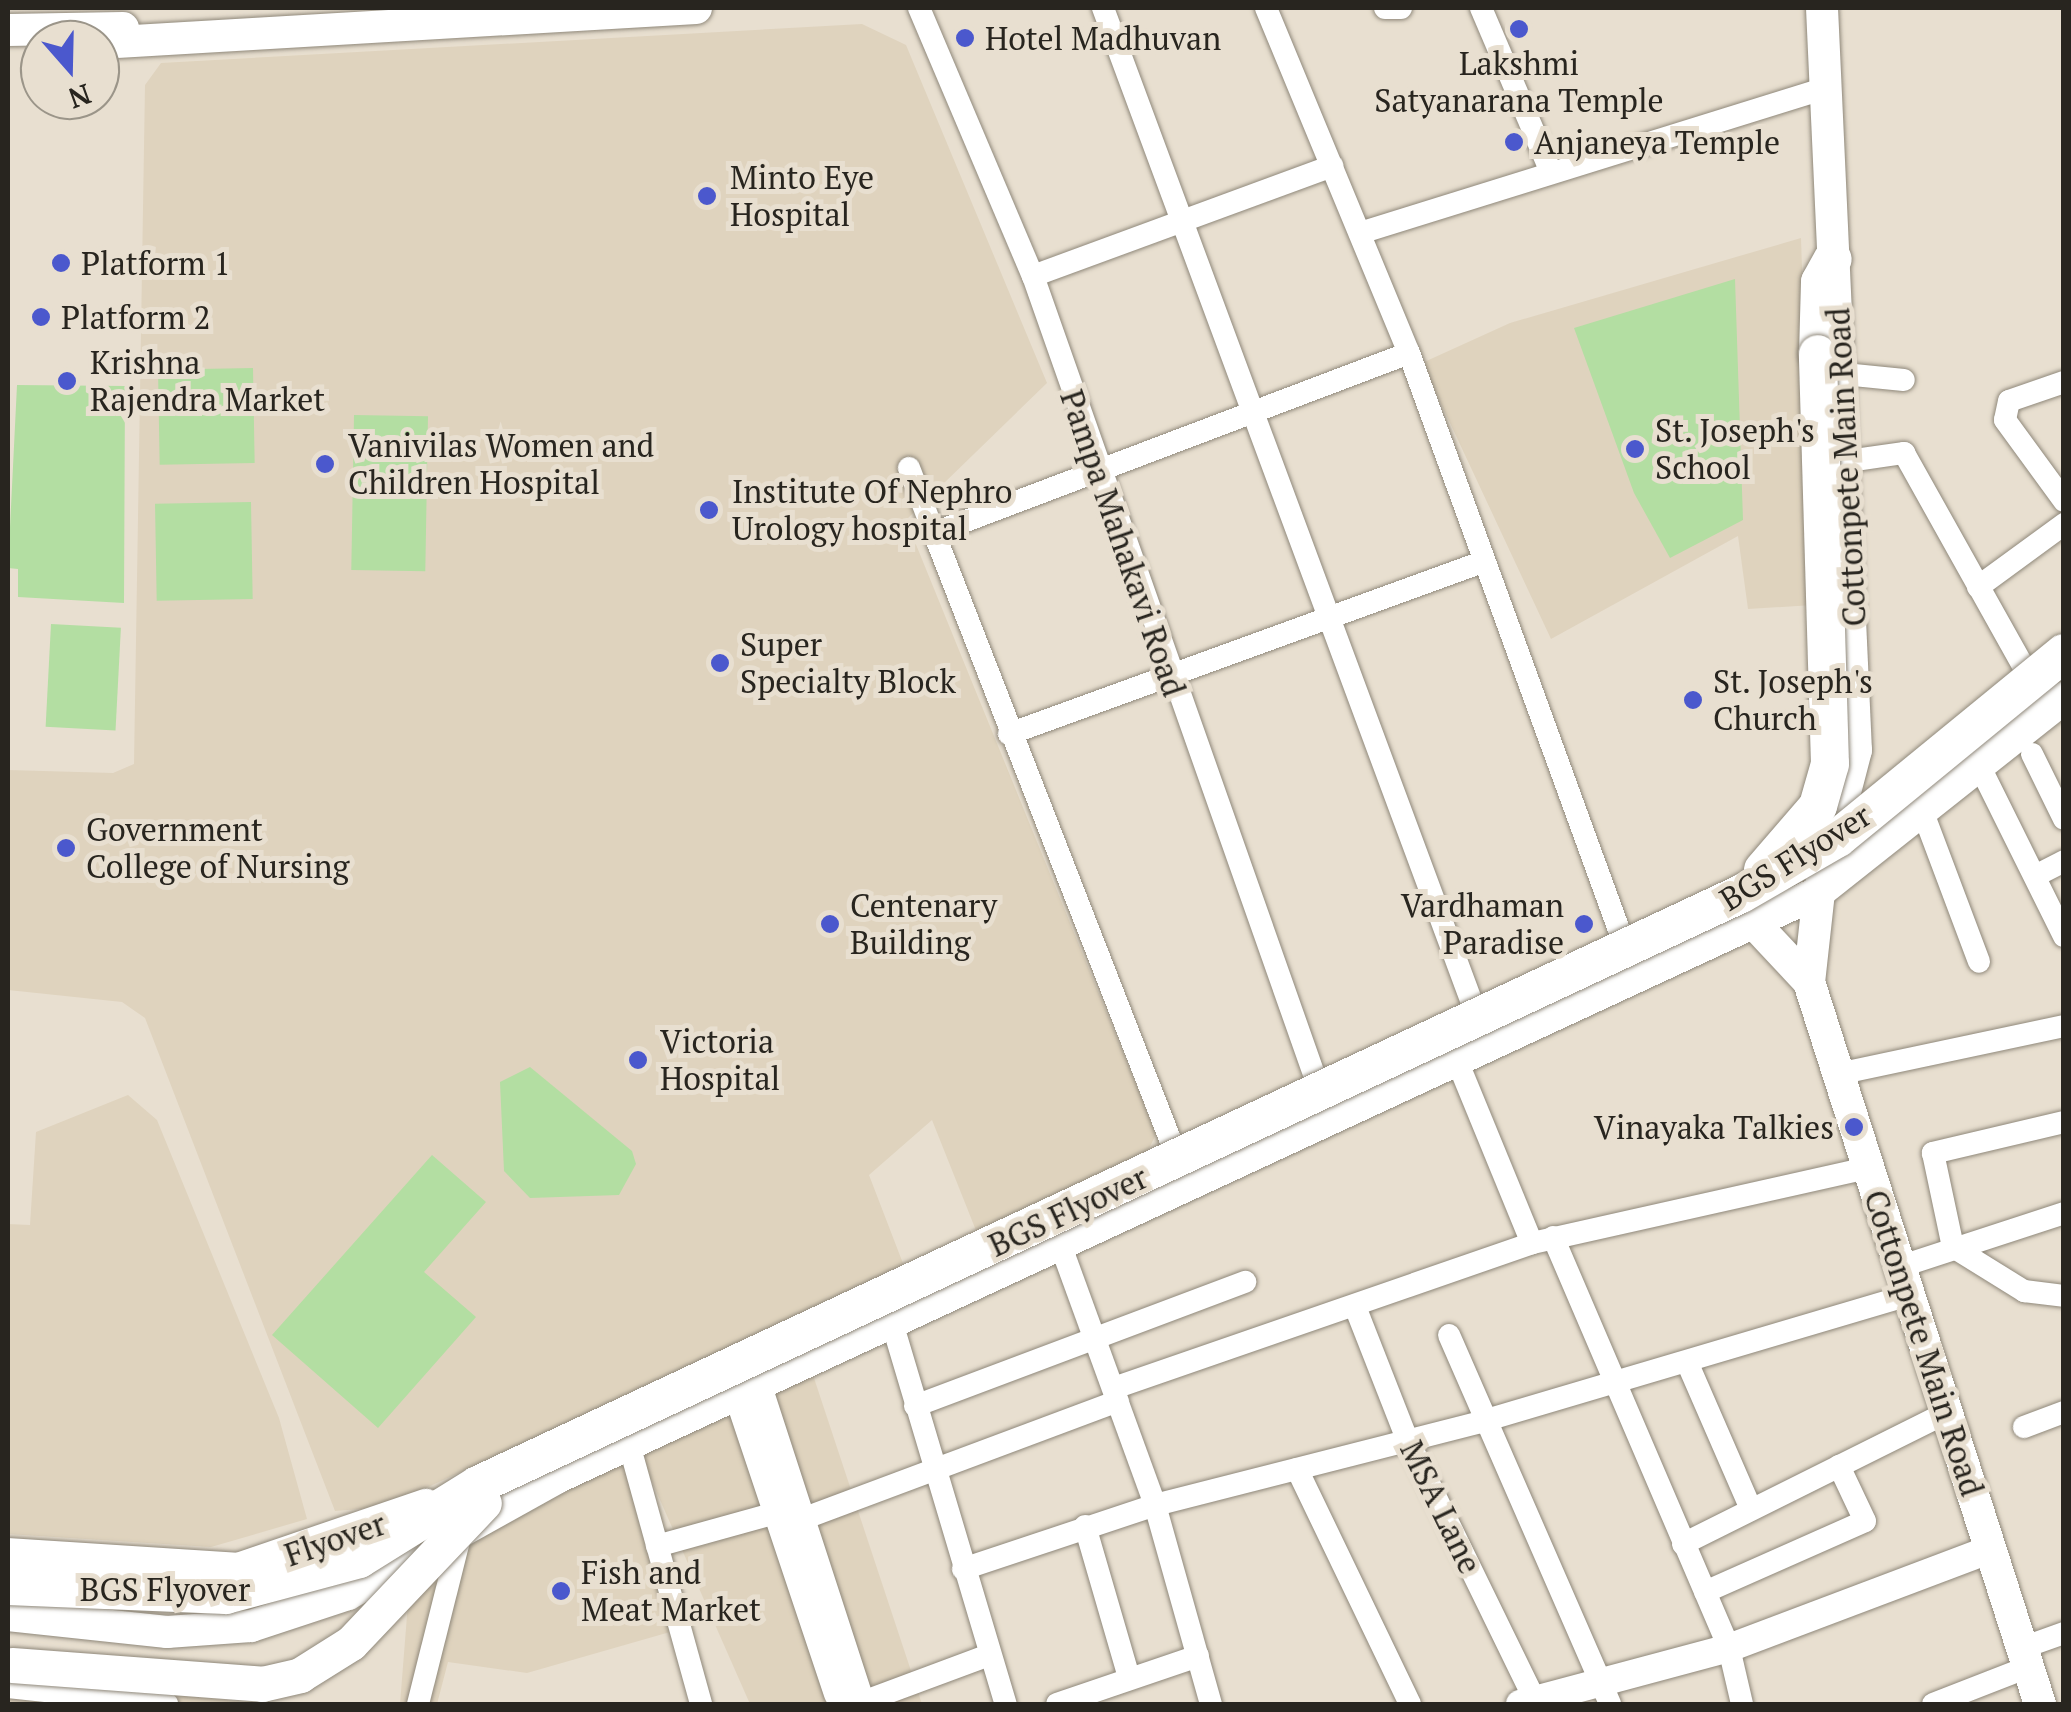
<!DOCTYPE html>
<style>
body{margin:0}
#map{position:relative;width:2071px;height:1712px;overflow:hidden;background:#e8dfd0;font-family:"PT Serif",serif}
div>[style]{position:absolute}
.built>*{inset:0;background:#dfd3be}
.green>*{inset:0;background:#b3dea2;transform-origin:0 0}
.roads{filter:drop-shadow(0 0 2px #8f887a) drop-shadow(0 0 2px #8f887a)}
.minor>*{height:22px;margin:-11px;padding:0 11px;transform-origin:11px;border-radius:11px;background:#fff}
.tertiary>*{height:28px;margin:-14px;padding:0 14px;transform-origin:14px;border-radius:14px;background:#fff}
.secondary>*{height:32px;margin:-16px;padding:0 16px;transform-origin:16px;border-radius:16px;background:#fff}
.trunk>*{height:38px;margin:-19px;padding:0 19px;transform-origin:19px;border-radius:19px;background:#fff}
.bridges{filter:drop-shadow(0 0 2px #8f887a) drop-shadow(0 0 2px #8f887a)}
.primary-bridge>*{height:35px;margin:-17.5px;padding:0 17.5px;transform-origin:17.5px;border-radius:17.5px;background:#fff}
.trunk-bridge>*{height:38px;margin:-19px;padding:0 19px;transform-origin:19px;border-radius:19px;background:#fff}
.dots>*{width:28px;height:28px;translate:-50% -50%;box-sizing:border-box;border:5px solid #e8dfd0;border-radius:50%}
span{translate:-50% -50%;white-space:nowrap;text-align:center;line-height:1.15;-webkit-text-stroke:10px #e8dfd0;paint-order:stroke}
.poi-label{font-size:32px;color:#28251f}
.left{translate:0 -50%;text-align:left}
.right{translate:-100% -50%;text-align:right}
.street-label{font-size:32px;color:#28251f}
.frame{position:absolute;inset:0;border:10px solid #28251f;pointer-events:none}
.north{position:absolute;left:20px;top:20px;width:100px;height:100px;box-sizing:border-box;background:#e8dfd0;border:2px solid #9b9589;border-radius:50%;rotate:160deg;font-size:28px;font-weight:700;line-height:40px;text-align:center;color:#28251f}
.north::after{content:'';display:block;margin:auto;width:35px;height:45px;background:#4b58cd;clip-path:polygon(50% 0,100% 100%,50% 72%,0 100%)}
</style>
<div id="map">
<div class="built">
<div style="clip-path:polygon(862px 24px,906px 45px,1047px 383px,906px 520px,1156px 1134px,1146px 1155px,977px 1233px,932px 1120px,869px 1175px,904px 1266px,385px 1507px,335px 1511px,145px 1018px,122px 1002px,8px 990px,8px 770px,113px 773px,134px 764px,145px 85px,161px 63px)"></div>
<div style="clip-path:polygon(1801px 238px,1813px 605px,1748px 609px,1738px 536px,1551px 639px,1422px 363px,1510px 323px)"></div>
<div style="clip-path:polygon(128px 1095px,157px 1120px,279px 1418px,307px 1519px,211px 1547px,8px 1534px,8px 1224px,30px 1225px,36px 1132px)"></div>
<div style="clip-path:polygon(810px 1366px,922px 1704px,750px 1704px,638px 1450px)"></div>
<div style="clip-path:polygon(626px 1451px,670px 1632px,527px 1673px,448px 1662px,437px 1704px,400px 1704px,408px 1603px,481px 1531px)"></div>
<div style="clip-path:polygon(8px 1677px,262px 1704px,8px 1704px)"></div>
</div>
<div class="green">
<div style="clip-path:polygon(1735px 279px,1743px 520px,1670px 558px,1634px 493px,1574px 328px)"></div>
<div style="left:253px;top:368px;width:95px;height:95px;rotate:89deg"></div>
<div style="clip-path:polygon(17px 385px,125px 386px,124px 603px,18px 597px,18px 569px,8px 568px)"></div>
<div style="left:354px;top:415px;width:74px;height:155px;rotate:1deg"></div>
<div style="left:251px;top:502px;width:97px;height:96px;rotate:89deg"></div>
<div style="left:51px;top:624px;width:70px;height:103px;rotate:3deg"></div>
<div style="clip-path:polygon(530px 1067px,632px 1151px,636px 1164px,619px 1195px,530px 1198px,504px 1171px,500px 1082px)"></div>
<div style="clip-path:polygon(432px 1155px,486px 1202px,424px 1272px,476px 1317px,378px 1428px,272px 1335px)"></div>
</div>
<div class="roads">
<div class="minor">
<div style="left:919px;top:8px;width:291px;rotate:67deg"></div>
<div style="left:1033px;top:276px;width:856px;rotate:70.61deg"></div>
<div style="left:1103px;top:8px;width:1067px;rotate:69.65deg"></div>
<div style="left:1266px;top:8px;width:373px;rotate:67.5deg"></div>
<div style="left:1409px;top:353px;width:626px;rotate:70deg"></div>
<div style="left:1385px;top:8px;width:16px"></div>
<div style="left:1481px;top:8px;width:178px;rotate:66.9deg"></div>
<div style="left:1360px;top:233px;width:487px;rotate:-17.3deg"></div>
<div style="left:1033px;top:276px;width:319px;rotate:-20.2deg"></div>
<div style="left:1844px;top:374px;width:60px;rotate:5.7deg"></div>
<div style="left:2064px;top:382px;width:58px;rotate:160.9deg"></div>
<div style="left:2009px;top:401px;width:19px;rotate:102deg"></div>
<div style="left:2005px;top:420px;width:100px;rotate:53.9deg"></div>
<div style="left:1848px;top:461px;width:57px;rotate:-8.1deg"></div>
<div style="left:1904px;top:453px;width:254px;rotate:60.8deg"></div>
<div style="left:909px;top:468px;width:70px;rotate:69deg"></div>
<div style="left:1978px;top:587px;width:107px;rotate:-36.2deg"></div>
<div style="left:1009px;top:734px;width:506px;rotate:-19.97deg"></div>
<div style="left:2032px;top:754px;width:72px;rotate:63.8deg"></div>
<div style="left:1979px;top:765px;width:191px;rotate:63.6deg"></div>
<div style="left:1922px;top:810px;width:162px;rotate:69.4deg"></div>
<div style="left:2035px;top:876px;width:33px;rotate:-27deg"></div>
<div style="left:1456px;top:1058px;width:200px;rotate:67.7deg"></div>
<div style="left:1838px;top:1074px;width:231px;rotate:-12deg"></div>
<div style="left:2064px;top:1122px;width:135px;rotate:166.7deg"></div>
<div style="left:1933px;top:1153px;width:96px;rotate:78deg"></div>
<div style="left:1953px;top:1247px;width:84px;rotate:31.8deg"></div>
<div style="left:2024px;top:1291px;width:40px;rotate:7.1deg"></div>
<div style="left:1182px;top:1170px;width:684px;rotate:-111.27deg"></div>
<div style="left:934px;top:533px;width:508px;rotate:-20.75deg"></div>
<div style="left:1553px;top:1237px;width:447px;rotate:66.8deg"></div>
<div style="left:1729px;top:1648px;width:57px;rotate:76.9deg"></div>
<div style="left:1062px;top:1249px;width:272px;rotate:70deg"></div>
<div style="left:1155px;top:1505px;width:207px;rotate:74.3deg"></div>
<div style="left:1899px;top:1267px;width:174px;rotate:-18.1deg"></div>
<div style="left:1356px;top:1309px;width:134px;rotate:68.6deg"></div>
<div style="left:1405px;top:1434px;width:297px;rotate:64deg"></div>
<div style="left:893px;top:1326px;width:395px;rotate:73.4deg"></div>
<div style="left:1449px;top:1335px;width:403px;rotate:66.4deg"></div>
<div style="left:1687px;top:1362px;width:160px;rotate:66.5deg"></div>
<div style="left:1114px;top:1388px;width:442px;rotate:-19.1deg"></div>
<div style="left:1532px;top:1243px;width:344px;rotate:-12.6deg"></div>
<div style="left:915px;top:1406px;width:353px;rotate:-20.6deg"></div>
<div style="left:2024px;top:1427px;width:43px;rotate:-20.6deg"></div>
<div style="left:629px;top:1444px;width:270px;rotate:74.5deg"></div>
<div style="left:1297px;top:1469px;width:261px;rotate:64.3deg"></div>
<div style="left:789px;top:1524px;width:351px;rotate:-20.5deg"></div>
<div style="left:1085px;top:1526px;width:157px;rotate:73.8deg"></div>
<div style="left:1683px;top:1544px;width:294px;rotate:-26.5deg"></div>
<div style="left:657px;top:1546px;width:123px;rotate:-15.5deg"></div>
<div style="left:963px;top:1569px;width:202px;rotate:-18.4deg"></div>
<div style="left:1155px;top:1505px;width:335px;rotate:-14.3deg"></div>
<div style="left:1480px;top:1422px;width:446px;rotate:-16.5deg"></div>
<div style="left:1705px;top:1592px;width:175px;rotate:-23.9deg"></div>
<div style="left:1865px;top:1521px;width:61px;rotate:-115.3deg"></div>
<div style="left:2022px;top:1648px;width:45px;rotate:-19.7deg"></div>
<div style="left:8px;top:1687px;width:160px;rotate:6.1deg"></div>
<div style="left:860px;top:1703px;width:138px;rotate:-20.4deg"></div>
<div style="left:418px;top:1704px;width:172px;rotate:-75.9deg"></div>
<div style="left:1057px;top:1704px;width:149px;rotate:-18.8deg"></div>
<div style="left:1933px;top:1704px;width:102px;rotate:-21.3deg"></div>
</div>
<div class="tertiary">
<div style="left:751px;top:1365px;width:356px;rotate:72deg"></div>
<div style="left:731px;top:1374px;width:337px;rotate:71.5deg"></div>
<div style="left:1520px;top:1704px;width:216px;rotate:-15deg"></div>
<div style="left:1729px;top:1648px;width:280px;rotate:-20.7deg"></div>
</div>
<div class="secondary">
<div style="left:1822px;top:8px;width:743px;rotate:87.38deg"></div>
<div style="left:1856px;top:750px;width:147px;rotate:104.6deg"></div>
<div style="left:1819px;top:892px;width:91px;rotate:96.3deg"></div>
<div style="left:1809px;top:982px;width:758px;rotate:72.26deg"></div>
<div style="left:8px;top:30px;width:115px;rotate:-1deg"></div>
<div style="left:100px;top:43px;width:597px;rotate:-3.36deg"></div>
<div style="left:1752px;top:921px;width:83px;rotate:46.9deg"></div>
<div style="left:8px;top:1615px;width:160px;rotate:6.1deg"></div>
<div style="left:167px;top:1632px;width:84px;rotate:-4.1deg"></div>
<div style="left:251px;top:1626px;width:102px;rotate:-18.3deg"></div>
<div style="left:348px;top:1594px;width:238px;rotate:-29.1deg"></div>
<div style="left:556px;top:1478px;width:1392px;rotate:-24.89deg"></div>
<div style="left:1819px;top:892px;width:313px;rotate:-38.4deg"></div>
</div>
<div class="trunk">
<div style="left:1818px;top:354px;width:72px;rotate:-88.4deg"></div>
<div style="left:1820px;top:282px;width:26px;rotate:-61deg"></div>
</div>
</div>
<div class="bridges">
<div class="primary-bridge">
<div style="left:8px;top:1555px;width:230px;rotate:3.7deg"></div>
<div style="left:238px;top:1570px;width:198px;rotate:-18.9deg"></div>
<div style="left:12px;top:1665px;width:251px;rotate:4.3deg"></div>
<div style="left:262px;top:1684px;width:39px;rotate:-13deg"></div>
<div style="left:300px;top:1675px;width:60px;rotate:-32.1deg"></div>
<div style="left:351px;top:1643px;width:193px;rotate:-46.5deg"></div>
</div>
<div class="trunk-bridge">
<div style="left:1763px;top:870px;width:84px;rotate:-49.3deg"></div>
<div style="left:1818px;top:806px;width:44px;rotate:-74.1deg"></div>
<div style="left:1830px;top:764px;width:410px;rotate:-91.7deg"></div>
<div style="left:8px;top:1586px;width:218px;rotate:2.4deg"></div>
<div style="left:226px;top:1595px;width:138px;rotate:-15.1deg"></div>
<div style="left:359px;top:1559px;width:140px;rotate:-31.9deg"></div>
<div style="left:478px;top:1485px;width:1394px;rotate:-25.08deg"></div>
<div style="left:1741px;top:894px;width:112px;rotate:-30deg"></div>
<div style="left:1838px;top:838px;width:292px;rotate:-39.3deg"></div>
</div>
</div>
<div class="dots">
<div style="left:1519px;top:29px;background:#4b58cd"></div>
<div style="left:965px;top:38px;background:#4b58cd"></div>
<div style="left:1514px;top:142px;background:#4b58cd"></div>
<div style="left:707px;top:196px;background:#4b58cd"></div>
<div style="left:61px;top:263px;background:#4b58cd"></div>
<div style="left:41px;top:317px;background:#4b58cd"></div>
<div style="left:67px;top:381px;background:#4b58cd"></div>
<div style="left:1635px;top:449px;background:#4b58cd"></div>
<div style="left:325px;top:464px;background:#4b58cd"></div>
<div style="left:709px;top:510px;background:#4b58cd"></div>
<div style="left:720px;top:663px;background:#4b58cd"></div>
<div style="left:1693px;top:700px;background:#4b58cd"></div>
<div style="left:66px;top:848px;background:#4b58cd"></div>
<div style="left:830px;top:924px;background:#4b58cd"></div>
<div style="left:1584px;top:924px;background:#4b58cd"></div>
<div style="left:638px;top:1060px;background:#4b58cd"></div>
<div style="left:1854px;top:1127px;background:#4b58cd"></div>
<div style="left:561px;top:1591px;background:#4b58cd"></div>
</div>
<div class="poi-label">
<span class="left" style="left:985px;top:38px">Hotel Madhuvan</span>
<span style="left:1519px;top:82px">Lakshmi<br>Satyanarana Temple</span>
<span class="left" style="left:1534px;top:142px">Anjaneya Temple</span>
<span class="left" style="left:730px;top:196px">Minto Eye<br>Hospital</span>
<span class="left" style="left:81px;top:263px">Platform 1</span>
<span class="left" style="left:61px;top:317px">Platform 2</span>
<span class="left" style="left:90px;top:381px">Krishna<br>Rajendra Market</span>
<span class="left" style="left:1655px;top:449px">St. Joseph's<br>School</span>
<span class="left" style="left:348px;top:464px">Vanivilas Women and<br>Children Hospital</span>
<span class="left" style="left:732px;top:510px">Institute Of Nephro<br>Urology hospital</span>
<span class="left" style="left:740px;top:663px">Super<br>Specialty Block</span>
<span class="left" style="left:1713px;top:700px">St. Joseph's<br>Church</span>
<span class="left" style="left:86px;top:848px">Government<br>College of Nursing</span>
<span class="left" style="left:850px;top:924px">Centenary<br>Building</span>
<span class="right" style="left:1564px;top:924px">Vardhaman<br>Paradise</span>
<span class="left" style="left:660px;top:1060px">Victoria<br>Hospital</span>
<span class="right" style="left:1834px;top:1127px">Vinayaka Talkies</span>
<span class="left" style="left:581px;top:1591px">Fish and<br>Meat Market</span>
</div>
<div class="street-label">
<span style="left:1846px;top:467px;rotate:-93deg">Cottonpete Main Road</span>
<span style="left:1123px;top:543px;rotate:71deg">Pampa Mahakavi Road</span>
<span style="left:1795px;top:857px;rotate:-32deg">BGS Flyover</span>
<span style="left:1068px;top:1211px;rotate:-25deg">BGS Flyover</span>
<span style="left:1924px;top:1343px;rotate:72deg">Cottonpete Main Road</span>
<span style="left:1441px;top:1507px;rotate:64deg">MSA Lane</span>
<span style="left:335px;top:1539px;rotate:-19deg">Flyover</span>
<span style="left:165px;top:1589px">BGS Flyover</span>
</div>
<div class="frame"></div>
<div class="north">N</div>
</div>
